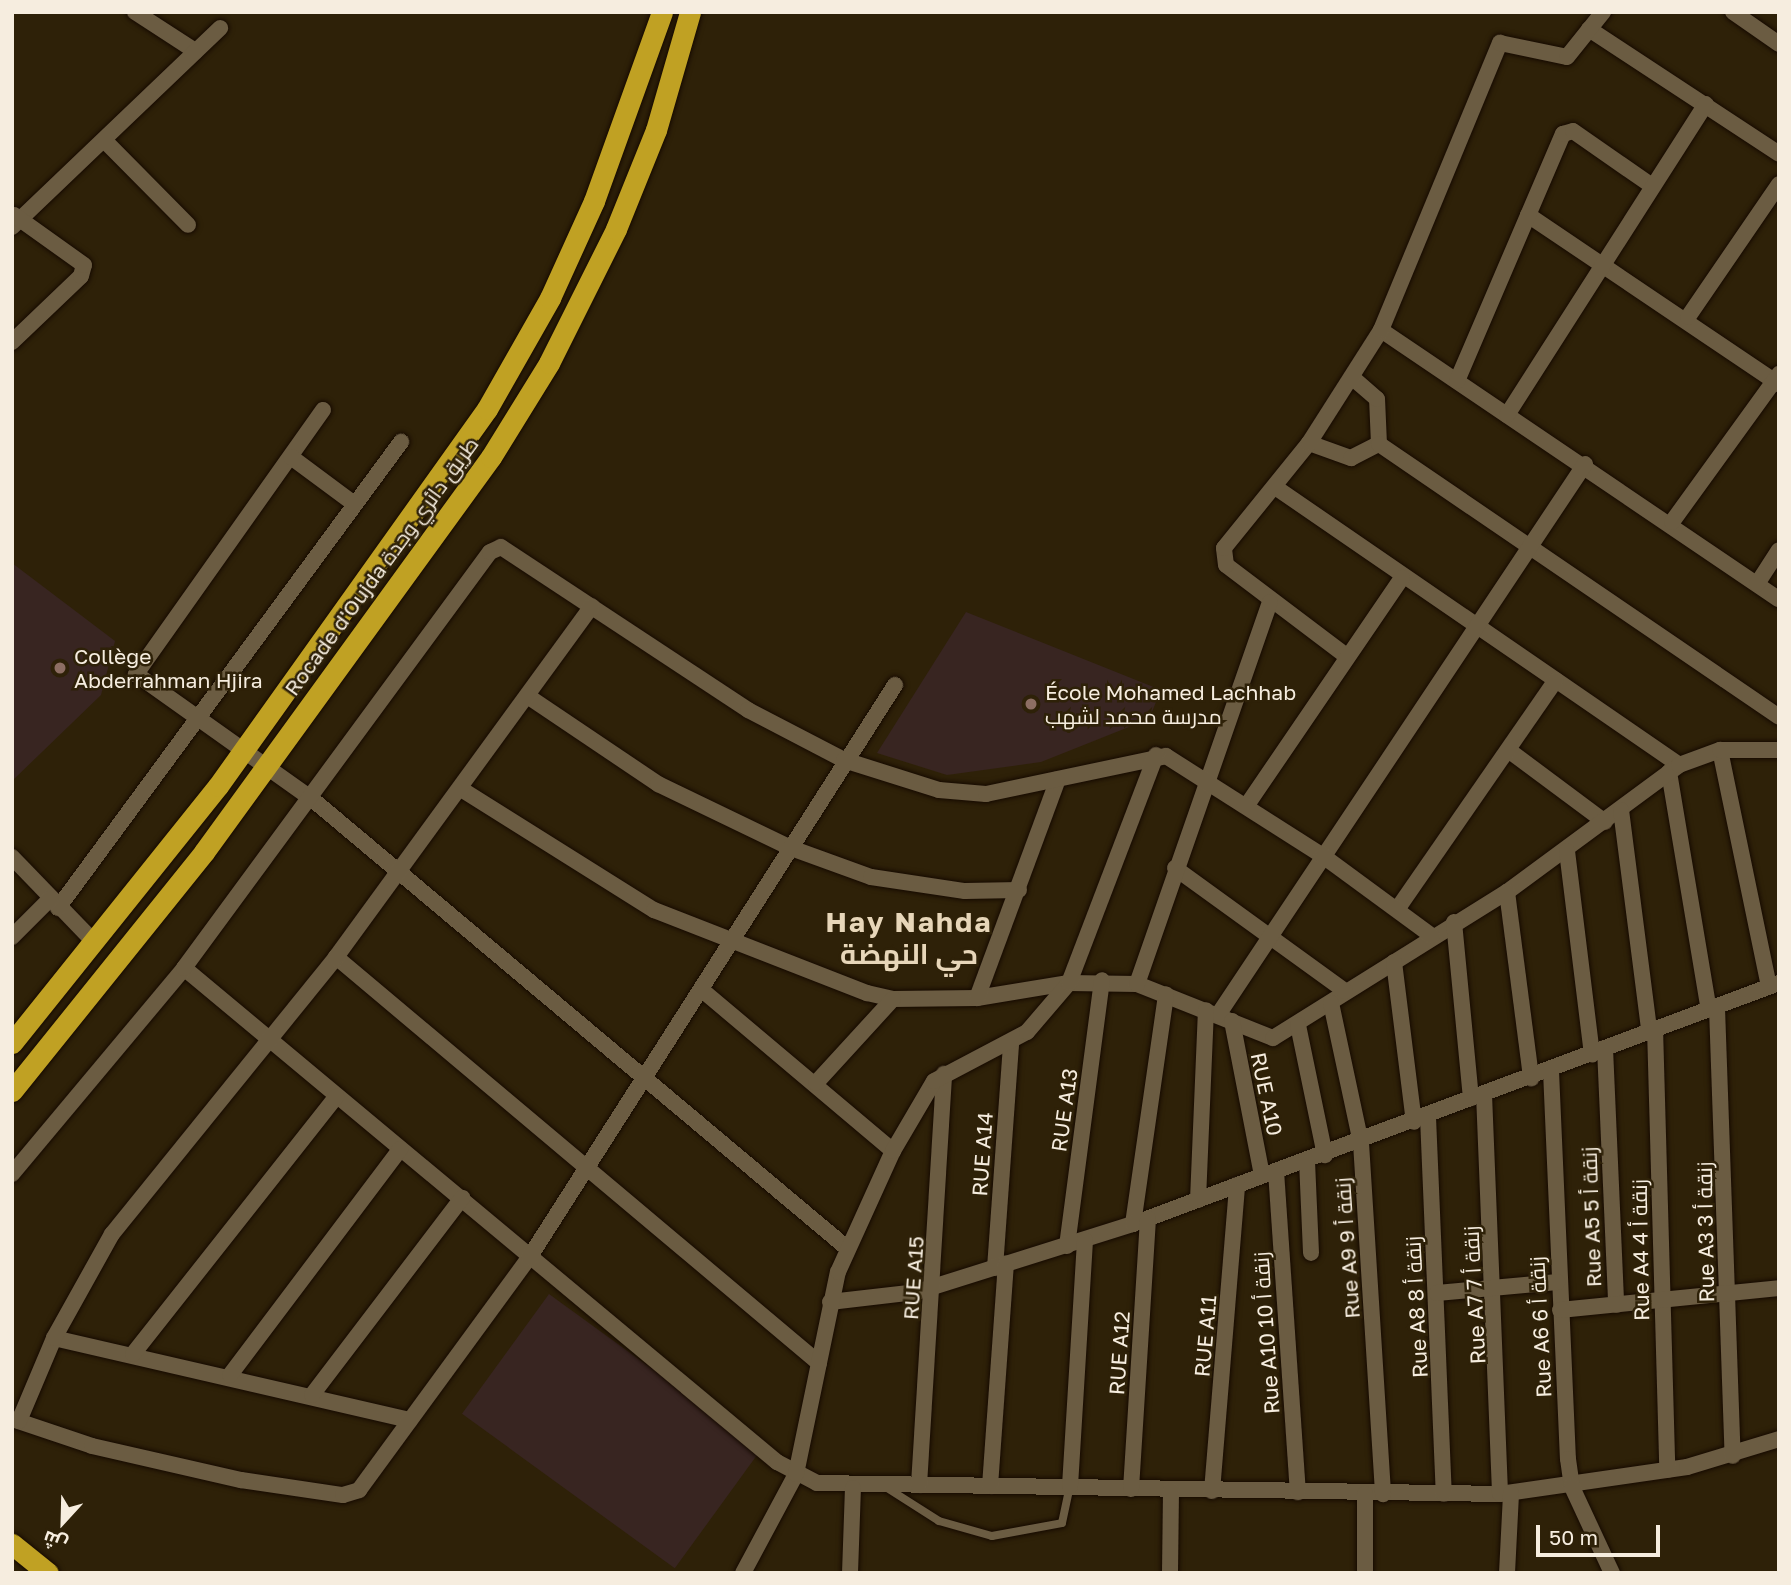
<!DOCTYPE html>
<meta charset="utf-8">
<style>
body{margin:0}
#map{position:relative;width:1791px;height:1585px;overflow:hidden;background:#2e2108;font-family:"Golos Text",Cairo,sans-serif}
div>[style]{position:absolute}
.education>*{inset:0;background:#382521;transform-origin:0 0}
.roads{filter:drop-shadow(0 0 2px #160a00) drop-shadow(0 0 2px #160a00)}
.lane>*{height:8px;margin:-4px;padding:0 4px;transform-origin:4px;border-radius:4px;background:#6b5c42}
.street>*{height:16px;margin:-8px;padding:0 8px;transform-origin:8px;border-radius:8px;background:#6b5c42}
.highway>*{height:21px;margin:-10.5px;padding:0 10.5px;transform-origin:10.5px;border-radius:10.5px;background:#c0a123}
.dots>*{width:19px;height:19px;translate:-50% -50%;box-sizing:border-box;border:4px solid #2e2108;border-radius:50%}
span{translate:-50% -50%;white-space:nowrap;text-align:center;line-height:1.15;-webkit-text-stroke:5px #2e2108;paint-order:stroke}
.street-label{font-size:21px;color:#f6eddf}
.poi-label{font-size:21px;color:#f6eddf}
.left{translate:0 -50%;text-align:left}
.district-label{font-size:28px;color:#e7d6b9;font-weight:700;letter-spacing:2px}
.frame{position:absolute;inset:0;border:14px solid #f6eddf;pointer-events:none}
.north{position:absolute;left:28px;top:1487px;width:70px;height:70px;-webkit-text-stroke:5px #2e2108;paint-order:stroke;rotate:202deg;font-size:19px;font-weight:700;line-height:28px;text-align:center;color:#f6eddf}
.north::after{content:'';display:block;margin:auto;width:24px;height:32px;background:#f6eddf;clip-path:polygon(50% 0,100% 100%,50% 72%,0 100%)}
.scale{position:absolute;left:1536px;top:1525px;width:124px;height:32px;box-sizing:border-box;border:4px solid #f6eddf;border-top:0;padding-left:9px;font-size:21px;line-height:24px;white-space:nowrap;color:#f6eddf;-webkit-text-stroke:5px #2e2108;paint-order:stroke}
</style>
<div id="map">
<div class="education">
<div style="clip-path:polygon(12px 563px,115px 641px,101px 695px,12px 781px)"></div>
<div style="clip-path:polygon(966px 612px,1161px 690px,1149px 719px,1041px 762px,947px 775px,877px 753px)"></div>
<div style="left:549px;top:1294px;width:263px;height:148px;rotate:36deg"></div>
</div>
<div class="roads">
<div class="lane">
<div style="left:884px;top:1486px;width:65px;rotate:32.5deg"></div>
<div style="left:939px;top:1521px;width:55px;rotate:15.8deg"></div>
<div style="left:992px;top:1536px;width:71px;rotate:-10.5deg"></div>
<div style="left:1062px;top:1523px;width:38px;rotate:-78deg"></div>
</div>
<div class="street">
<div style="left:135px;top:12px;width:72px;rotate:33deg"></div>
<div style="left:1733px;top:12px;width:56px;rotate:34.8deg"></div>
<div style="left:1589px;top:29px;width:227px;rotate:33.3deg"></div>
<div style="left:105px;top:141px;width:118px;rotate:45.3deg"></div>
<div style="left:1528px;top:215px;width:303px;rotate:34deg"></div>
<div style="left:12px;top:227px;width:288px;rotate:-43.7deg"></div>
<div style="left:1688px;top:317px;width:161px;rotate:-55.6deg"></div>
<div style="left:1381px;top:330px;width:480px;rotate:34.1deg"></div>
<div style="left:12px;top:342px;width:95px;rotate:-43.7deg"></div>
<div style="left:81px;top:276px;width:11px;rotate:-75deg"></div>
<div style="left:84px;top:265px;width:86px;rotate:-144.5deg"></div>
<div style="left:1457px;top:381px;width:269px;rotate:-66.8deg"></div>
<div style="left:1563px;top:134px;width:10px;rotate:-17deg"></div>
<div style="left:1573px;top:131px;width:96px;rotate:34.8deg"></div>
<div style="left:323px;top:410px;width:324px;rotate:125.3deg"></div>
<div style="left:136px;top:674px;width:216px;rotate:35.4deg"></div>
<div style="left:312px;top:799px;width:698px;rotate:40.01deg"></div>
<div style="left:1507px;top:415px;width:369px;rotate:-57.4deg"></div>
<div style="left:1309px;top:443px;width:45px;rotate:19.7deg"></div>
<div style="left:1351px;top:458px;width:31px;rotate:-27deg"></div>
<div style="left:1379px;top:444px;width:45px;rotate:-92.5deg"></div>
<div style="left:1377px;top:399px;width:33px;rotate:-139deg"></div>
<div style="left:1379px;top:444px;width:484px;rotate:34.3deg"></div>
<div style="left:291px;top:457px;width:77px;rotate:36.6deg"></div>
<div style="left:1275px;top:487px;width:490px;rotate:34.5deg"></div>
<div style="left:1672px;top:522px;width:183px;rotate:-54.1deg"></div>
<div style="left:1757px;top:584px;width:40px;rotate:-57.1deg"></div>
<div style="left:1345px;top:655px;width:149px;rotate:-142.9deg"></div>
<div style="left:1226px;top:565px;width:17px;rotate:-97deg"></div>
<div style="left:1224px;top:548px;width:135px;rotate:-51deg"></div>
<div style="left:1309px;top:443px;width:134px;rotate:-57.5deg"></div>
<div style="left:1381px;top:330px;width:311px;rotate:-67.5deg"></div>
<div style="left:1500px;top:43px;width:68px;rotate:11.8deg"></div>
<div style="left:1567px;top:57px;width:58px;rotate:-51.3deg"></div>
<div style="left:529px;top:697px;width:156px;rotate:34deg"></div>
<div style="left:658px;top:784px;width:148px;rotate:25.7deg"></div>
<div style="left:791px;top:848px;width:85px;rotate:19.9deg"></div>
<div style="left:871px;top:877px;width:95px;rotate:8.5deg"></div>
<div style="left:965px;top:891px;width:54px;rotate:-1.1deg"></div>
<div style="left:1720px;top:750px;width:241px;rotate:78.3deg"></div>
<div style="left:1511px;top:752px;width:117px;rotate:36.7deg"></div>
<div style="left:1669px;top:772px;width:241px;rotate:80.5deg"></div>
<div style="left:461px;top:789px;width:228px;rotate:32.1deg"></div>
<div style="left:654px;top:910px;width:229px;rotate:21.3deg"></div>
<div style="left:867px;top:993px;width:27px;rotate:13deg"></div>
<div style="left:893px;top:999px;width:84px;rotate:-0.7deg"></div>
<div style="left:977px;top:998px;width:93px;rotate:-9.3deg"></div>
<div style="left:1069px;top:983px;width:68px;rotate:0.8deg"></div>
<div style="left:1137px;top:984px;width:146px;rotate:21.7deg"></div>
<div style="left:1273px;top:1038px;width:276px;rotate:-32deg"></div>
<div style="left:1507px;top:892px;width:214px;rotate:-36.4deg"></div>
<div style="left:1679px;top:765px;width:44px;rotate:-20.1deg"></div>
<div style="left:1720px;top:750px;width:59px"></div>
<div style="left:1247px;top:805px;width:275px;rotate:-55.7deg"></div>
<div style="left:1621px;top:810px;width:222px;rotate:82.7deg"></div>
<div style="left:1567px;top:851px;width:205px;rotate:83deg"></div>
<div style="left:12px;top:857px;width:118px;rotate:46deg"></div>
<div style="left:1175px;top:868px;width:210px;rotate:35.9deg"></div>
<div style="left:1507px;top:892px;width:188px;rotate:82.6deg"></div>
<div style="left:58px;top:908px;width:579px;rotate:-53.65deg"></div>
<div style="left:1398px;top:908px;width:277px;rotate:-55.3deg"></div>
<div style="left:1454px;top:922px;width:177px;rotate:84.5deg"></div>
<div style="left:12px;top:937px;width:54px;rotate:-45deg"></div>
<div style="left:336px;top:957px;width:631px;rotate:40.05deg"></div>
<div style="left:1394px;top:962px;width:161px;rotate:82.9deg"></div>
<div style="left:184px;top:968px;width:772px;rotate:39.8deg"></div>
<div style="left:777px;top:1462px;width:45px;rotate:27.7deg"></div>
<div style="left:817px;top:1483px;width:683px;rotate:0.92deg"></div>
<div style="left:1500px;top:1494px;width:189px;rotate:-8.2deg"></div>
<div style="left:1687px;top:1467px;width:96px;rotate:-16.9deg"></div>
<div style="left:1137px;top:984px;width:404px;rotate:-70.8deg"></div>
<div style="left:702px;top:990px;width:250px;rotate:40.1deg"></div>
<div style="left:977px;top:998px;width:233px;rotate:-69.7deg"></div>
<div style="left:1331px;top:1003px;width:143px;rotate:77.9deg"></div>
<div style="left:1361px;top:1143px;width:352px;rotate:86.4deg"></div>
<div style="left:1717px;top:1008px;width:448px;rotate:88deg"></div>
<div style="left:1218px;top:1015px;width:662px;rotate:-56.33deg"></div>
<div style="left:1232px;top:1021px;width:157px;rotate:79deg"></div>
<div style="left:1298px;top:1025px;width:133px;rotate:78.3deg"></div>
<div style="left:1655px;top:1028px;width:442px;rotate:88.4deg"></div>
<div style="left:1605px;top:1048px;width:257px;rotate:87.5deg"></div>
<div style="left:1551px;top:1071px;width:388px;rotate:87.5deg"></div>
<div style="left:1568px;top:1459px;width:28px;rotate:82deg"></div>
<div style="left:1572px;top:1487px;width:95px;rotate:65.1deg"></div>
<div style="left:816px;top:1083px;width:114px;rotate:-47.5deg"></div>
<div style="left:1484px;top:1094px;width:400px;rotate:87.7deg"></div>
<div style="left:1428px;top:1117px;width:377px;rotate:87.6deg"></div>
<div style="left:1307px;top:1161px;width:92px;rotate:87.5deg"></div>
<div style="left:1276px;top:1171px;width:322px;rotate:86.1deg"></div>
<div style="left:12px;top:1174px;width:268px;rotate:-50.1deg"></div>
<div style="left:184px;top:968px;width:516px;rotate:-53.66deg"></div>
<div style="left:490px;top:552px;width:12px;rotate:-24deg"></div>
<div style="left:501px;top:547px;width:296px;rotate:33.4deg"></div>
<div style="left:748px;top:710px;width:108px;rotate:27.5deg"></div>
<div style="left:844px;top:760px;width:100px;rotate:17.5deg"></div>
<div style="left:939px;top:790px;width:47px;rotate:4.9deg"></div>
<div style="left:986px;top:794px;width:184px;rotate:-11.9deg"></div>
<div style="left:1166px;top:756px;width:186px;rotate:32.5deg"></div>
<div style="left:1323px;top:856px;width:135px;rotate:36.3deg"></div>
<div style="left:1198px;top:1200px;width:190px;rotate:-87.6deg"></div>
<div style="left:1133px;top:1224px;width:232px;rotate:-81.8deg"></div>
<div style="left:1067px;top:1246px;width:268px;rotate:-82.5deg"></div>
<div style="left:995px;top:1268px;width:226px;rotate:-85.9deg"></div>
<div style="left:1437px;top:1293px;width:121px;rotate:-5.2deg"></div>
<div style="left:830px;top:1302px;width:88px;rotate:-6.6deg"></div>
<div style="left:917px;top:1292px;width:226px;rotate:-17.5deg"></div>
<div style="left:1133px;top:1224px;width:689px;rotate:-20.46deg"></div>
<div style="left:1560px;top:1310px;width:220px;rotate:-5.7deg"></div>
<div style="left:54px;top:1338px;width:365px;rotate:13deg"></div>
<div style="left:133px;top:1354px;width:328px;rotate:-51.7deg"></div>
<div style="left:230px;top:1375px;width:283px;rotate:-53deg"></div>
<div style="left:312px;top:1395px;width:248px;rotate:-52.7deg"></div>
<div style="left:12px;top:1419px;width:84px;rotate:18.6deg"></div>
<div style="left:92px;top:1446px;width:153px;rotate:12.9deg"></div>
<div style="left:241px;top:1480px;width:103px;rotate:8.4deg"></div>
<div style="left:343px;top:1495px;width:17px;rotate:-17deg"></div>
<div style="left:359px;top:1490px;width:288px;rotate:-53.8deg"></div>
<div style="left:529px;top:1258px;width:680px;rotate:-57.43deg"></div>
<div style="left:19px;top:1421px;width:90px;rotate:-67.1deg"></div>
<div style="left:54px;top:1338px;width:119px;rotate:-60.9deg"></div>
<div style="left:112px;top:1234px;width:356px;rotate:-51deg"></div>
<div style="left:336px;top:957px;width:434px;rotate:-53.9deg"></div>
<div style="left:919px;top:1485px;width:412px;rotate:-86.5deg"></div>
<div style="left:990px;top:1486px;width:223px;rotate:-85.9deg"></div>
<div style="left:1070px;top:1486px;width:246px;rotate:-86.5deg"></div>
<div style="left:1131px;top:1489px;width:271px;rotate:-86.4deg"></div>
<div style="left:1212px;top:1491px;width:307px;rotate:-85.3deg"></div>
<div style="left:743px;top:1573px;width:112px;rotate:-61.8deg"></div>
<div style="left:796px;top:1474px;width:206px;rotate:-78.3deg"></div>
<div style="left:838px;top:1272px;width:133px;rotate:-65.6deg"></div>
<div style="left:893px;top:1151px;width:81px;rotate:-59.6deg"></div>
<div style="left:934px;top:1081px;width:105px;rotate:-27.8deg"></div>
<div style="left:1027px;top:1032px;width:65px;rotate:-49.4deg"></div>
<div style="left:1069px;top:983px;width:244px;rotate:-69.1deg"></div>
<div style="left:850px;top:1573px;width:85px;rotate:-88deg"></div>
<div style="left:1170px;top:1573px;width:83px;rotate:-89.3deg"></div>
<div style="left:1365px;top:1573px;width:79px;rotate:-90deg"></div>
<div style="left:1507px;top:1573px;width:80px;rotate:-87.1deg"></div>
</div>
<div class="highway">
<div style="left:12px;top:1043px;width:329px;rotate:-51.3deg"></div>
<div style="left:218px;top:786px;width:463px;rotate:-54.5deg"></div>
<div style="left:487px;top:409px;width:128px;rotate:-60.4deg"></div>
<div style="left:550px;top:298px;width:107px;rotate:-65.6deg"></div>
<div style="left:594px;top:201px;width:201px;rotate:-70.2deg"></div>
<div style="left:12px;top:1091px;width:307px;rotate:-51.2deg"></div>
<div style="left:204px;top:852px;width:488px;rotate:-54deg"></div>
<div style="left:491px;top:457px;width:110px;rotate:-58.3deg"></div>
<div style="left:549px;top:363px;width:150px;rotate:-63.4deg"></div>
<div style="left:616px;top:229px;width:107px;rotate:-68deg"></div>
<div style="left:656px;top:130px;width:123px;rotate:-73.9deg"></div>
<div style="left:12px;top:1544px;width:46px;rotate:38.9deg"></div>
</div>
</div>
<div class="dots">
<div style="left:60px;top:668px;background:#8d6e63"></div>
<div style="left:1031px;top:704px;background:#8d6e63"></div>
</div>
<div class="street-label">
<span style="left:381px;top:566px;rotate:-54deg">Rocade d'Oujda طريق دائري وجدة</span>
<span style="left:1267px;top:1094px;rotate:78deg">RUE A10</span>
<span style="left:1064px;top:1110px;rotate:-82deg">RUE A13</span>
<span style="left:982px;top:1154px;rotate:-86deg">RUE A14</span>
<span style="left:1591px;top:1217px;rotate:-92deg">Rue A5 زنقة أ 5</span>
<span style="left:1705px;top:1232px;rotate:-91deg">Rue A3 زنقة أ 3</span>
<span style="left:1347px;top:1248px;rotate:-94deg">Rue A9 زنقة أ 9</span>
<span style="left:1640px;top:1250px;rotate:-91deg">Rue A4 زنقة أ 4</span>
<span style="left:913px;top:1278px;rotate:-86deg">RUE A15</span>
<span style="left:1474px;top:1295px;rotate:-93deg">Rue A7 زنقة أ 7</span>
<span style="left:1416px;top:1307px;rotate:-93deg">Rue A8 زنقة أ 8</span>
<span style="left:1540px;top:1327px;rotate:-93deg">Rue A6 زنقة أ 6</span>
<span style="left:1266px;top:1333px;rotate:-94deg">Rue A10 زنقة أ 10</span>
<span style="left:1205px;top:1336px;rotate:-85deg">RUE A11</span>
<span style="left:1119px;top:1353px;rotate:-86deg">RUE A12</span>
</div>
<div class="poi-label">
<span class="left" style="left:74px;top:668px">Collège<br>Abderrahman Hjira</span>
<span class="left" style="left:1045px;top:704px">École Mohamed Lachhab<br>مدرسة محمد لشهب</span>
</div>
<div class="district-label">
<span style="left:909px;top:938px">Hay Nahda<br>حي النهضة</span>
</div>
<div class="frame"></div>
<div class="north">ش</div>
<div class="scale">50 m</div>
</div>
